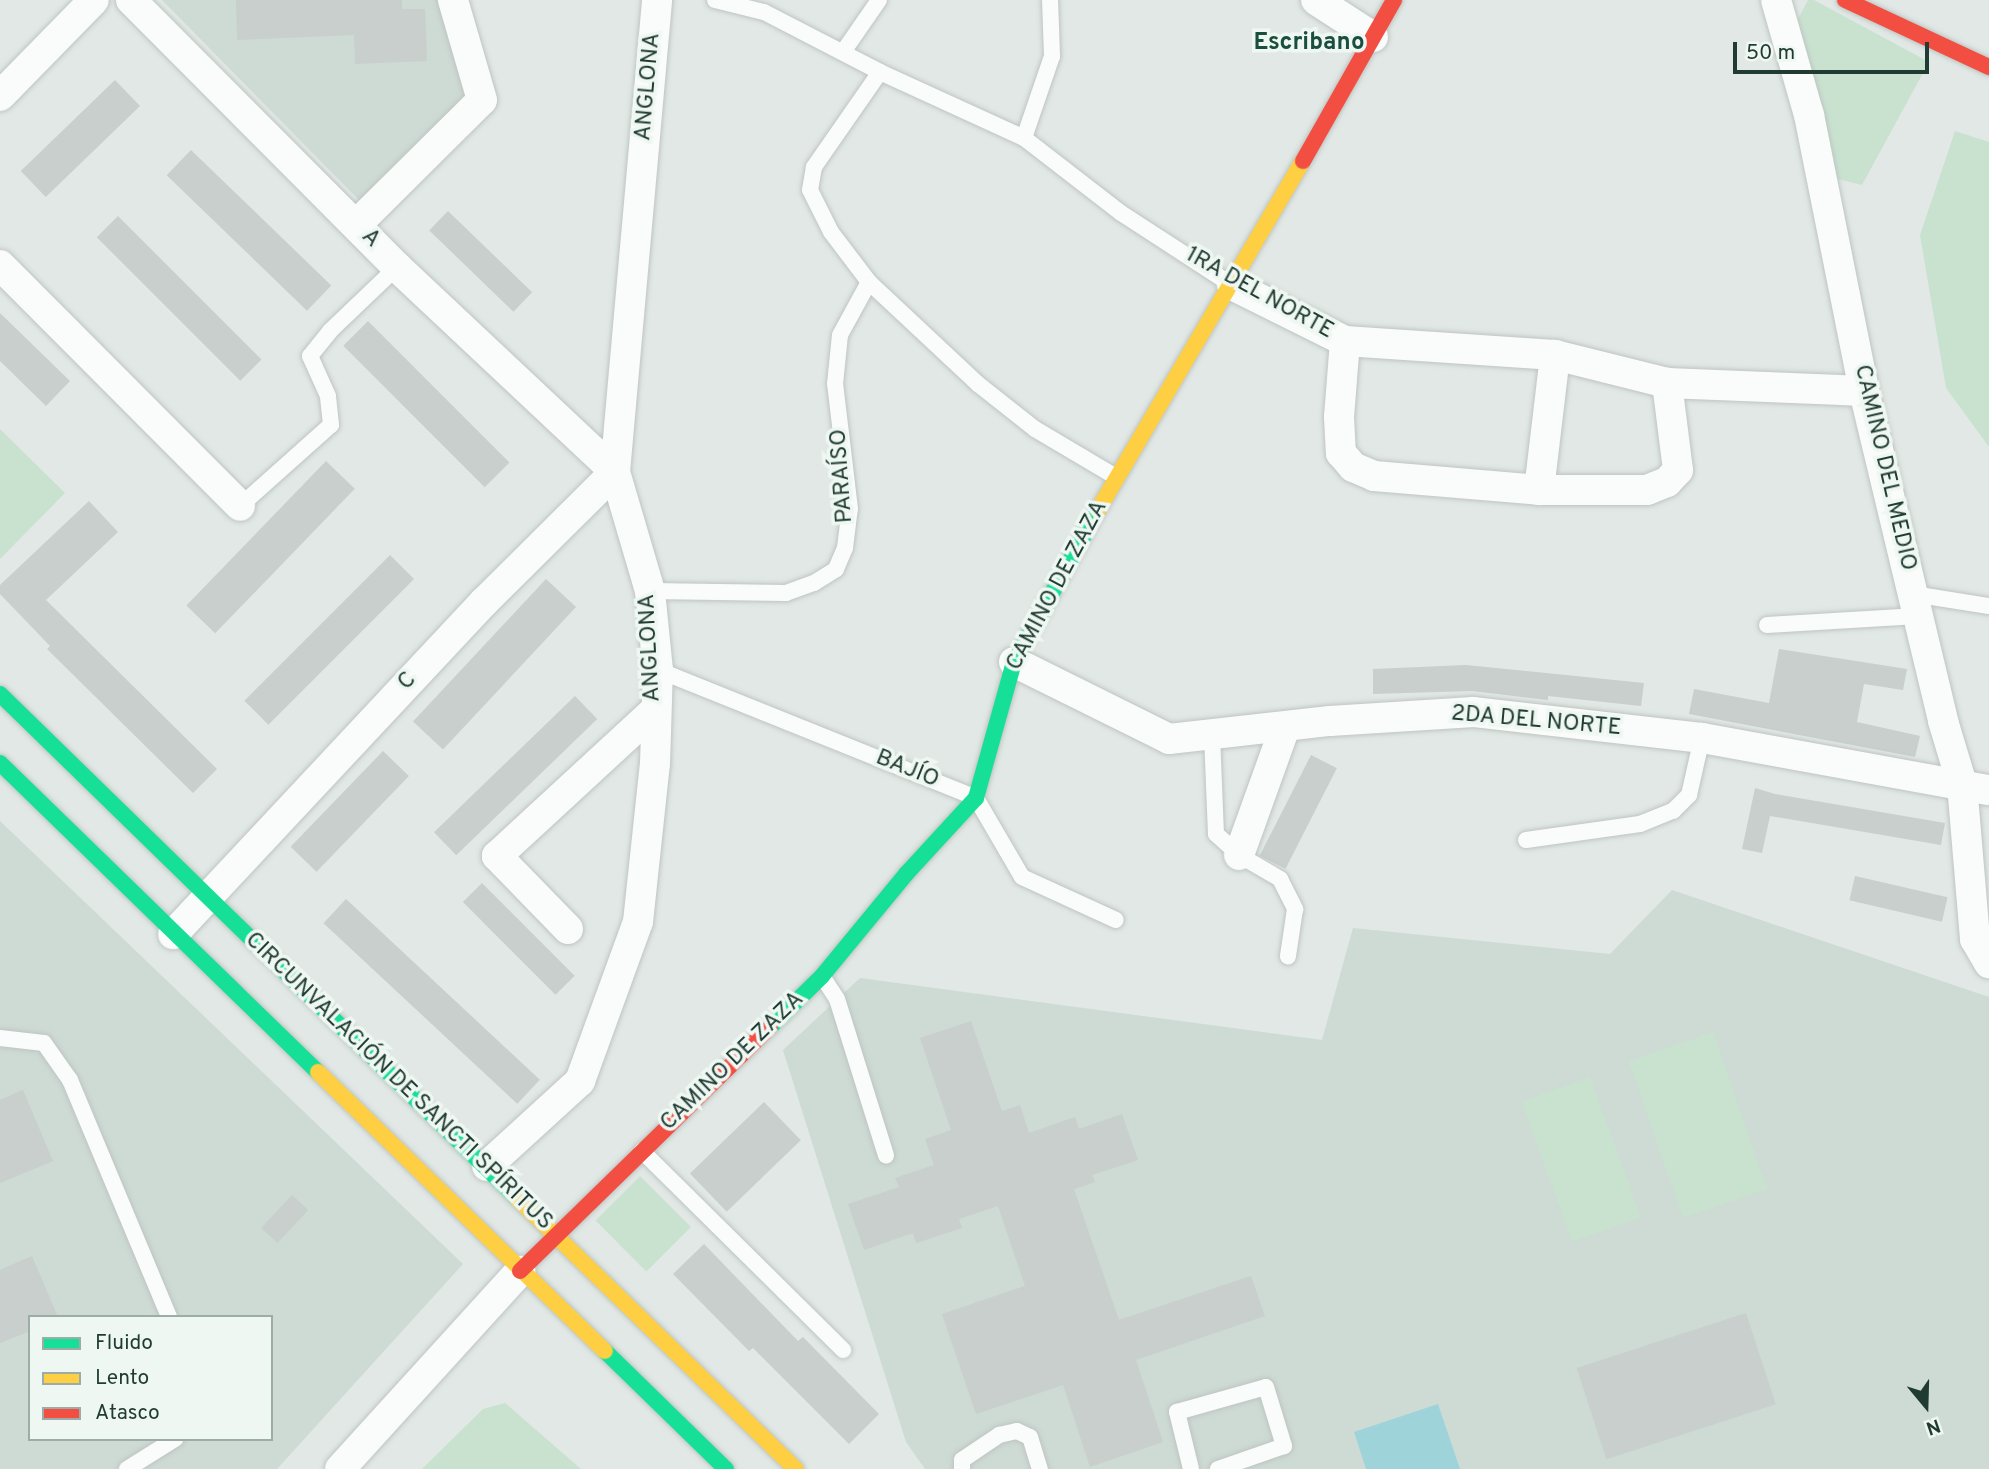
<!DOCTYPE html>
<meta charset="utf-8">
<style>
body{margin:0}
#map{position:relative;width:1989px;height:1469px;overflow:hidden;background:#e1e8e5;font-family:Overpass,sans-serif}
div>[style]{position:absolute}
.built>*{inset:0;background:#cedad4}
.green>*{inset:0;background:#c9e2d0;transform-origin:0 0}
.water>*{inset:0;background:#9ed4d9}
.building>*{inset:0;background:#c8cfcc;transform-origin:0 0}
.roads{filter:drop-shadow(0 0 2px #bec5c2) drop-shadow(0 0 2px #bec5c2)}
.lane>*{height:16px;margin:-8px;padding:0 8px;transform-origin:8px;border-radius:8px;background:#fafcfb}
.street>*{height:30px;margin:-15px;padding:0 15px;transform-origin:15px;border-radius:15px;background:#fafcfb}
.fast>*{height:16px;margin:-8px;padding:0 8px;transform-origin:8px;border-radius:8px;background:#16e098}
.slow>*{height:16px;margin:-8px;padding:0 8px;transform-origin:8px;border-radius:8px;background:#ffcf43}
.jam>*{height:16px;margin:-8px;padding:0 8px;transform-origin:8px;border-radius:8px;background:#f24e42}
span{translate:-50% -50%;white-space:nowrap;text-align:center;line-height:1.15;-webkit-text-stroke:7px #eff7f3;paint-order:stroke}
.street-label{font-size:23px;color:#1f3b32}
.neighbourhood-label{font-size:24px;color:#1a4e3f;font-weight:700}
.legend{position:absolute;left:28px;top:1315px;width:245px;height:126px;box-sizing:border-box;background:#eff7f3;border:2px solid #9caca6;margin:0;padding:9px 12px;list-style:none;font-size:21px;color:#1f3b32}
.legend li{display:flex;align-items:center;gap:14px;height:35px}
.legend b{width:35px;border:2px solid #9caca6}
.north{position:absolute;left:1891px;top:1371px;width:70px;height:70px;-webkit-text-stroke:5px #eff7f3;paint-order:stroke;rotate:161deg;font-size:19px;font-weight:700;line-height:28px;text-align:center;color:#1f3b32}
.north::after{content:'';display:block;margin:auto;width:24px;height:32px;background:#1f3b32;clip-path:polygon(50% 0,100% 100%,50% 72%,0 100%)}
.scale{position:absolute;left:1733px;top:42px;width:196px;height:32px;box-sizing:border-box;border:4px solid #1f3b32;border-top:0;padding-left:9px;font-size:21px;line-height:24px;white-space:nowrap;color:#1f3b32;-webkit-text-stroke:5px #eff7f3;paint-order:stroke}
</style>
<div id="map">
<div class="built">
<div style="clip-path:polygon(162px 0,437px 0,470px 94px,360px 201px)"></div>
<div style="clip-path:polygon(evenodd,0 821px,463px 1264px,277px 1469px,0 1469px,0 821px,30px 1317px,271px 1317px,271px 1439px,30px 1439px,30px 1317px)"></div>
<div style="clip-path:polygon(1672px 890px,1989px 997px,1989px 1469px,925px 1469px,906px 1442px,783px 1050px,860px 978px,1322px 1040px,1353px 928px,1610px 954px)"></div>
</div>
<div class="green">
<div style="clip-path:polygon(1808px 0,1814px 0,1929px 62px,1862px 185px,1833px 178px,1798px 19px)"></div>
<div style="clip-path:polygon(1955px 131px,1989px 142px,1989px 447px,1946px 388px,1920px 235px)"></div>
<div style="clip-path:polygon(0 429px,65px 493px,0 559px)"></div>
<div style="left:1713px;top:1032px;width:166px;height:89px;rotate:71deg"></div>
<div style="left:1590px;top:1077px;width:149px;height:73px;rotate:70deg"></div>
<div style="left:640px;top:1176px;width:72px;height:63px;rotate:45deg"></div>
<div style="clip-path:polygon(505px 1403px,581px 1469px,422px 1469px,483px 1409px)"></div>
</div>
<div class="water">
<div style="clip-path:polygon(1438px 1404px,1460px 1469px,1366px 1469px,1354px 1432px)"></div>
</div>
<div class="building">
<div style="clip-path:polygon(236px 0,402px 0,402px 9px,425px 9px,427px 61px,355px 64px,354px 35px,237px 40px)"></div>
<div style="left:115px;top:80px;width:36px;height:131px;rotate:46deg"></div>
<div style="left:191px;top:150px;width:195px;height:35px;rotate:44deg"></div>
<div style="left:448px;top:211px;width:117px;height:27px;rotate:44deg"></div>
<div style="left:118px;top:216px;width:203px;height:30px;rotate:45deg"></div>
<div style="clip-path:polygon(0 313px,70px 381px,46px 406px,0 361px)"></div>
<div style="left:368px;top:321px;width:200px;height:35px;rotate:45deg"></div>
<div style="left:326px;top:461px;width:40px;height:201px;rotate:44deg"></div>
<div style="clip-path:polygon(89px 501px,118px 532px,46px 600px,217px 769px,193px 793px,47px 649px,50px 646px,0 594px,0 585px)"></div>
<div style="left:390px;top:555px;width:34px;height:206px;rotate:45deg"></div>
<div style="left:546px;top:579px;width:41px;height:195px;rotate:43deg"></div>
<div style="clip-path:polygon(1779px 649px,1907px 669px,1903px 690px,1864px 684px,1857px 722px,1920px 736px,1915px 757px,1689px 714px,1694px 689px,1769px 703px)"></div>
<div style="clip-path:polygon(1466px 665px,1644px 683px,1641px 706px,1548px 696px,1548px 700px,1472px 691px,1373px 694px,1373px 669px)"></div>
<div style="left:575px;top:696px;width:32px;height:196px;rotate:46deg"></div>
<div style="left:383px;top:751px;width:36px;height:133px;rotate:44deg"></div>
<div style="left:1311px;top:755px;width:29px;height:113px;rotate:27deg"></div>
<div style="clip-path:polygon(1755px 788px,1775px 794px,1945px 823px,1941px 845px,1770px 816px,1762px 853px,1742px 849px)"></div>
<div style="left:1855px;top:876px;width:95px;height:25px;rotate:13deg"></div>
<div style="left:482px;top:883px;width:131px;height:27px;rotate:45deg"></div>
<div style="left:346px;top:899px;width:265px;height:33px;rotate:43deg"></div>
<div style="clip-path:polygon(971px 1021px,1002px 1111px,1020px 1105px,1029px 1133px,1075px 1117px,1079px 1129px,1122px 1114px,1138px 1160px,1092px 1175px,1095px 1182px,1074px 1189px,1119px 1320px,1251px 1276px,1265px 1316px,1136px 1360px,1163px 1442px,1090px 1467px,1063px 1385px,976px 1414px,942px 1314px,1025px 1286px,998px 1206px,959px 1219px,962px 1228px,916px 1243px,913px 1233px,864px 1250px,848px 1204px,899px 1187px,895px 1178px,934px 1165px,925px 1139px,951px 1130px,920px 1038px)"></div>
<div style="clip-path:polygon(23px 1090px,53px 1161px,0 1183px,0 1100px)"></div>
<div style="left:764px;top:1102px;width:53px;height:103px;rotate:46deg"></div>
<div style="left:292px;top:1195px;width:22px;height:45px;rotate:43deg"></div>
<div style="clip-path:polygon(704px 1244px,798px 1341px,803px 1337px,879px 1414px,849px 1444px,753px 1348px,749px 1351px,673px 1274px)"></div>
<div style="clip-path:polygon(32px 1256px,58px 1317px,30px 1317px,30px 1331px,0 1343px,0 1270px)"></div>
<div style="left:1746px;top:1313px;width:96px;height:178px;rotate:72deg"></div>
</div>
<div class="roads">
<div class="lane">
<div style="left:715px;top:0;width:50px;rotate:13.8deg"></div>
<div style="left:764px;top:12px;width:131px;rotate:27.3deg"></div>
<div style="left:880px;top:72px;width:158px;rotate:24.6deg"></div>
<div style="left:1024px;top:138px;width:123px;rotate:37.7deg"></div>
<div style="left:1121px;top:213px;width:132px;rotate:33deg"></div>
<div style="left:843px;top:52px;width:63px;rotate:-55.3deg"></div>
<div style="left:880px;top:72px;width:116px;rotate:124.8deg"></div>
<div style="left:814px;top:167px;width:23px;rotate:100deg"></div>
<div style="left:810px;top:190px;width:47px;rotate:63.4deg"></div>
<div style="left:831px;top:232px;width:63px;rotate:52.8deg"></div>
<div style="left:869px;top:282px;width:149px;rotate:43.1deg"></div>
<div style="left:978px;top:384px;width:73px;rotate:38.3deg"></div>
<div style="left:1035px;top:429px;width:94px;rotate:30.7deg"></div>
<div style="left:1024px;top:138px;width:87px;rotate:-71.1deg"></div>
<div style="left:1052px;top:56px;width:56px;rotate:-92deg"></div>
<div style="left:240px;top:506px;width:122px;rotate:-41.7deg"></div>
<div style="left:331px;top:425px;width:29px;rotate:-96deg"></div>
<div style="left:328px;top:396px;width:44px;rotate:-114.2deg"></div>
<div style="left:310px;top:356px;width:32px;rotate:-51deg"></div>
<div style="left:330px;top:331px;width:93px;rotate:-43.7deg"></div>
<div style="left:650px;top:591px;width:136px;rotate:0.8deg"></div>
<div style="left:786px;top:593px;width:30px;rotate:-20deg"></div>
<div style="left:814px;top:583px;width:26px;rotate:-32deg"></div>
<div style="left:836px;top:569px;width:23px;rotate:-67deg"></div>
<div style="left:845px;top:548px;width:39px;rotate:-83deg"></div>
<div style="left:850px;top:509px;width:126px;rotate:-96.8deg"></div>
<div style="left:835px;top:384px;width:49px;rotate:-84.2deg"></div>
<div style="left:840px;top:335px;width:60px;rotate:-61.3deg"></div>
<div style="left:1913px;top:594px;width:77px;rotate:9deg"></div>
<div style="left:1767px;top:625px;width:151px;rotate:-3.4deg"></div>
<div style="left:658px;top:670px;width:343px;rotate:21.9deg"></div>
<div style="left:976px;top:798px;width:91px;rotate:59.8deg"></div>
<div style="left:1022px;top:877px;width:103px;rotate:24.6deg"></div>
<div style="left:1212px;top:735px;width:99px;rotate:87.7deg"></div>
<div style="left:1216px;top:834px;width:31px;rotate:42deg"></div>
<div style="left:1239px;top:855px;width:48px;rotate:30.3deg"></div>
<div style="left:1280px;top:879px;width:34px;rotate:63deg"></div>
<div style="left:1295px;top:909px;width:48px;rotate:98.5deg"></div>
<div style="left:1526px;top:840px;width:115px;rotate:-8deg"></div>
<div style="left:1640px;top:824px;width:35px;rotate:-22deg"></div>
<div style="left:1673px;top:811px;width:23px;rotate:-45deg"></div>
<div style="left:1689px;top:795px;width:58px;rotate:-77.2deg"></div>
<div style="left:822px;top:976px;width:27px;rotate:57deg"></div>
<div style="left:837px;top:999px;width:164px;rotate:72.6deg"></div>
<div style="left:0;top:1038px;width:44px;rotate:6.5deg"></div>
<div style="left:44px;top:1043px;width:45px;rotate:54.9deg"></div>
<div style="left:70px;top:1080px;width:257px;rotate:67.3deg"></div>
<div style="left:642px;top:1151px;width:283px;rotate:44.7deg"></div>
<div style="left:127px;top:1469px;width:57px;rotate:-32deg"></div>
<div style="left:962px;top:1469px;width:9px;rotate:-90deg"></div>
<div style="left:962px;top:1460px;width:45px;rotate:-34deg"></div>
<div style="left:999px;top:1435px;width:18px;rotate:-13deg"></div>
<div style="left:1017px;top:1431px;width:14px;rotate:25deg"></div>
<div style="left:1030px;top:1437px;width:34px;rotate:73deg"></div>
<div style="left:1191px;top:1469px;width:59px;rotate:-103.8deg"></div>
<div style="left:1177px;top:1412px;width:92px;rotate:-15.7deg"></div>
<div style="left:1266px;top:1387px;width:62px;rotate:73deg"></div>
<div style="left:1284px;top:1446px;width:70px;rotate:160.8deg"></div>
</div>
<div class="street">
<div style="left:131px;top:0;width:377px;rotate:45.1deg"></div>
<div style="left:397px;top:267px;width:299px;rotate:43.2deg"></div>
<div style="left:615px;top:472px;width:185px;rotate:135.2deg"></div>
<div style="left:484px;top:602px;width:455px;rotate:133.1deg"></div>
<div style="left:1316px;top:0;width:68px;rotate:33deg"></div>
<div style="left:1776px;top:0;width:120px;rotate:74deg"></div>
<div style="left:1809px;top:115px;width:281px;rotate:78.7deg"></div>
<div style="left:1864px;top:391px;width:339px;rotate:76.5deg"></div>
<div style="left:1943px;top:721px;width:66px;rotate:73.2deg"></div>
<div style="left:1962px;top:784px;width:156px;rotate:85.2deg"></div>
<div style="left:1975px;top:939px;width:28px;rotate:60deg"></div>
<div style="left:0;top:96px;width:134px;rotate:-45.6deg"></div>
<div style="left:356px;top:225px;width:177px;rotate:-44.8deg"></div>
<div style="left:482px;top:100px;width:104px;rotate:-106.2deg"></div>
<div style="left:0;top:265px;width:340px;rotate:45.1deg"></div>
<div style="left:1232px;top:285px;width:126px;rotate:26.4deg"></div>
<div style="left:1345px;top:341px;width:210px;rotate:3.8deg"></div>
<div style="left:1555px;top:355px;width:115px;rotate:14deg"></div>
<div style="left:1667px;top:383px;width:197px;rotate:2.3deg"></div>
<div style="left:1345px;top:341px;width:76px;rotate:94.5deg"></div>
<div style="left:1339px;top:417px;width:36px;rotate:87deg"></div>
<div style="left:1341px;top:453px;width:18px;rotate:49deg"></div>
<div style="left:1353px;top:467px;width:23px;rotate:23deg"></div>
<div style="left:1374px;top:476px;width:166px;rotate:4.8deg"></div>
<div style="left:1539px;top:490px;width:108px"></div>
<div style="left:1647px;top:490px;width:22px;rotate:-22deg"></div>
<div style="left:1667px;top:482px;width:16px;rotate:-47deg"></div>
<div style="left:1678px;top:470px;width:88px;rotate:-97.2deg"></div>
<div style="left:1539px;top:490px;width:136px;rotate:-83.2deg"></div>
<div style="left:1014px;top:662px;width:173px;rotate:26.4deg"></div>
<div style="left:1169px;top:739px;width:162px;rotate:-6.4deg"></div>
<div style="left:1330px;top:721px;width:144px;rotate:-3.6deg"></div>
<div style="left:1474px;top:712px;width:229px;rotate:6.5deg"></div>
<div style="left:1702px;top:738px;width:292px;rotate:10.3deg"></div>
<div style="left:1239px;top:855px;width:136px;rotate:-70.2deg"></div>
<div style="left:568px;top:929px;width:102px;rotate:-134.2deg"></div>
<div style="left:497px;top:856px;width:215px;rotate:-42.7deg"></div>
<div style="left:487px;top:1166px;width:126px;rotate:-42.4deg"></div>
<div style="left:580px;top:1081px;width:169px;rotate:-70deg"></div>
<div style="left:638px;top:922px;width:159px;rotate:-83.9deg"></div>
<div style="left:655px;top:764px;width:94px;rotate:-88.2deg"></div>
<div style="left:658px;top:670px;width:79px;rotate:-95.8deg"></div>
<div style="left:650px;top:591px;width:124px;rotate:-106.4deg"></div>
<div style="left:615px;top:472px;width:474px;rotate:-84.9deg"></div>
<div style="left:340px;top:1469px;width:268px;rotate:-47.7deg"></div>
</div>
<div class="fast">
<div style="left:0;top:694px;width:722px;rotate:44.27deg"></div>
<div style="left:0;top:763px;width:443px;rotate:44.2deg"></div>
<div style="left:770px;top:1027px;width:73px;rotate:-44.4deg"></div>
<div style="left:822px;top:976px;width:134px;rotate:-50.5deg"></div>
<div style="left:907px;top:873px;width:102px;rotate:-47.4deg"></div>
<div style="left:976px;top:798px;width:141px;rotate:-74.4deg"></div>
<div style="left:1014px;top:662px;width:174px;rotate:-61.1deg"></div>
<div style="left:605px;top:1351px;width:169px;rotate:44.3deg"></div>
</div>
<div class="slow">
<div style="left:1098px;top:510px;width:405px;rotate:-59.6deg"></div>
<div style="left:318px;top:1072px;width:400px;rotate:44.2deg"></div>
<div style="left:517px;top:1198px;width:389px;rotate:44.2deg"></div>
</div>
<div class="jam">
<div style="left:1845px;top:0;width:159px;rotate:25deg"></div>
<div style="left:1303px;top:161px;width:185px;rotate:-60.5deg"></div>
<div style="left:520px;top:1271px;width:349px;rotate:-44.3deg"></div>
</div>
</div>
<div class="street-label">
<span style="left:649px;top:87px;rotate:-85deg">ANGLONA</span>
<span style="left:370px;top:239px;rotate:45deg">A</span>
<span style="left:1259px;top:294px;rotate:29deg">1RA DEL NORTE</span>
<span style="left:1884px;top:468px;rotate:77deg">CAMINO DEL MEDIO</span>
<span style="left:843px;top:476px;rotate:-94deg">PARAÍSO</span>
<span style="left:1058px;top:586px;rotate:-62deg">CAMINO DE ZAZA</span>
<span style="left:651px;top:648px;rotate:-93deg">ANGLONA</span>
<span style="left:408px;top:682px;rotate:-47deg">C</span>
<span style="left:1536px;top:722px;rotate:5deg">2DA DEL NORTE</span>
<span style="left:907px;top:770px;rotate:22deg">BAJÍO</span>
<span style="left:733px;top:1062px;rotate:-44deg">CAMINO DE ZAZA</span>
<span style="left:398px;top:1082px;rotate:44deg">CIRCUNVALACIÓN DE SANCTI SPÍRITUS</span>
</div>
<div class="neighbourhood-label">
<span style="left:1309px;top:44px">Escribano</span>
</div>
<ul class="legend">
<li><b style="height:9px;background:#16e098"></b>Fluido</li>
<li><b style="height:9px;background:#ffcf43"></b>Lento</li>
<li><b style="height:9px;background:#f24e42"></b>Atasco</li>
</ul>
<div class="north">N</div>
<div class="scale">50 m</div>
</div>
